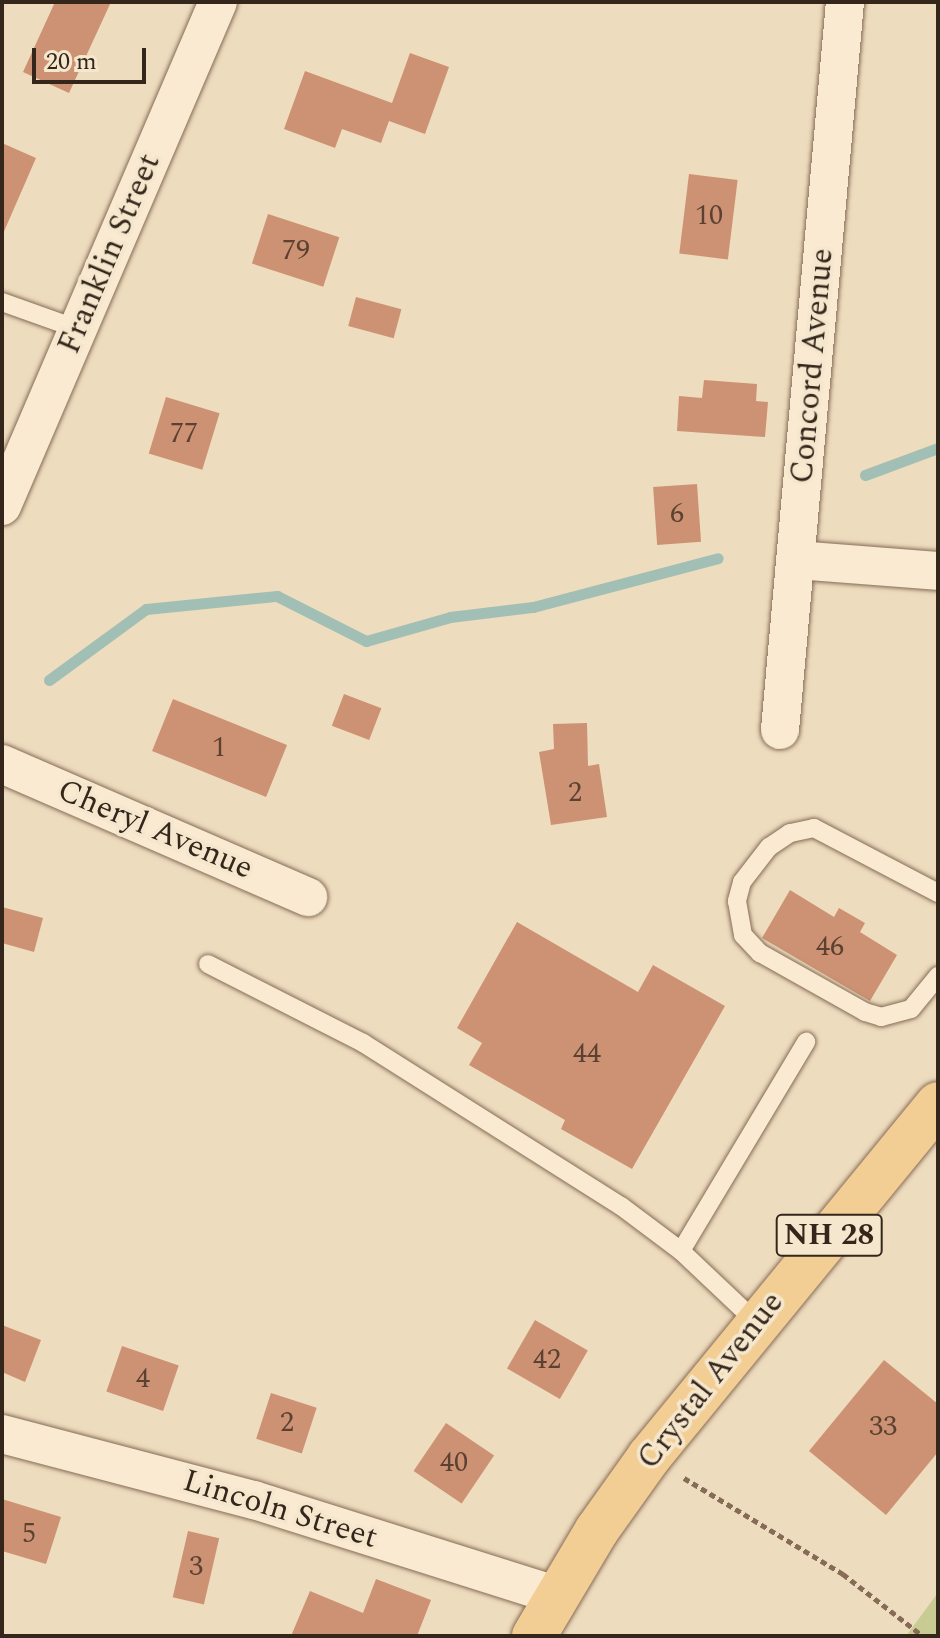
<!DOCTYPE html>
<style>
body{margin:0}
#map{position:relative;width:940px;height:1638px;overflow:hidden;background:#eedcbe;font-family:Spectral,serif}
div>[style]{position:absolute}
.green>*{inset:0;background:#c9cc92}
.stream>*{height:11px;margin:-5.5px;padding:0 5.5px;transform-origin:5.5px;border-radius:5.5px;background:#a1bfb4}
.building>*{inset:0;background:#cd9273;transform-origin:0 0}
.path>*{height:5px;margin-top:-2.5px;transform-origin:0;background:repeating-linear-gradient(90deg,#866c57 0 6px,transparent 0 10px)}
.roads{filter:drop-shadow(0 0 2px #866c57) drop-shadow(0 0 2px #866c57)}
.service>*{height:18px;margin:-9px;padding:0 9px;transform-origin:9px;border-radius:9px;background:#f9ead1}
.minor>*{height:38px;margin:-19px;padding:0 19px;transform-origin:19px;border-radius:19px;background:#f9ead1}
.primary>*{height:44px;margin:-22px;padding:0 22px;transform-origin:22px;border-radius:22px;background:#f3ce94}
span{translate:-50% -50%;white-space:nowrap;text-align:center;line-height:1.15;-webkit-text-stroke:7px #f5e7cd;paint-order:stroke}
.number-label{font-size:28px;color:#5b4131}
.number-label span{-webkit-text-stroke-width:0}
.shield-label span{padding:2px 6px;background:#f5e7cd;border:2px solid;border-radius:6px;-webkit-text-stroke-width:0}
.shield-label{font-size:30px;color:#35261b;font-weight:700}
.street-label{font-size:32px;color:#35261b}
.frame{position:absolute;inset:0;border:4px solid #35261b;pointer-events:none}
.scale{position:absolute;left:32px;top:48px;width:114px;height:36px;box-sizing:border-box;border:4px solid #35261b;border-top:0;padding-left:10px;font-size:24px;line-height:28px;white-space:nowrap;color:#35261b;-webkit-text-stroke:6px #f5e7cd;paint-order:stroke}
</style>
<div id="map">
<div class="green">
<div style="clip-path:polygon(937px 1594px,938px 1636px,906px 1636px)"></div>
</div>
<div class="stream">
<div style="left:865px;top:475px;width:78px;rotate:-20.3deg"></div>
<div style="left:49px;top:680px;width:120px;rotate:-36.2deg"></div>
<div style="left:146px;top:609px;width:132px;rotate:-5.7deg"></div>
<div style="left:277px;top:596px;width:100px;rotate:26.8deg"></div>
<div style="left:366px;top:641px;width:87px;rotate:-15.9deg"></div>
<div style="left:450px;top:617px;width:84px;rotate:-6.9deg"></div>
<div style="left:533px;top:607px;width:191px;rotate:-14.8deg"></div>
</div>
<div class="building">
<div style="clip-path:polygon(55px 2px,111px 2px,69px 93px,23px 72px)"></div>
<div style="clip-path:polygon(410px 53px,449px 67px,425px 134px,389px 121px,381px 143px,342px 129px,335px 148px,284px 129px,305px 71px,392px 103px)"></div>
<div style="clip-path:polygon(2px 143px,36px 158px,2px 236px)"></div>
<div style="left:689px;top:174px;width:49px;height:80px;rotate:7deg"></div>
<div style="left:268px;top:214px;width:75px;height:52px;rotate:18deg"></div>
<div style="left:356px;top:297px;width:47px;height:30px;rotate:15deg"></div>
<div style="clip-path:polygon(704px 380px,757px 384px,756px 401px,768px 402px,765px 437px,677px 431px,679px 396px,702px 398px)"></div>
<div style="left:166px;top:397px;width:56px;height:59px;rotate:17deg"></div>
<div style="left:697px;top:484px;width:58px;height:44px;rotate:86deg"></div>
<div style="left:344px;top:694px;width:40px;height:34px;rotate:21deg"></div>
<div style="left:173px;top:699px;width:123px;height:56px;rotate:22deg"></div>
<div style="clip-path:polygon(587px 723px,588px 766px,599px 764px,607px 817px,551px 825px,539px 752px,554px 749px,553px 724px)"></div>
<div style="clip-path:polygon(790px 890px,834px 917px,839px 908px,865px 923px,860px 932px,897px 955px,870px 1001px,762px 938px)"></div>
<div style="clip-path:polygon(2px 907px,43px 918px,34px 952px,2px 943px)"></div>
<div style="clip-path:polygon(517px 922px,638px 992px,653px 965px,725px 1006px,632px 1169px,561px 1129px,565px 1120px,469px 1065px,482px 1043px,457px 1028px)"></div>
<div style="left:535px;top:1320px;width:61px;height:56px;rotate:30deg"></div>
<div style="clip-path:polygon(2px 1325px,41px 1340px,25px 1382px,2px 1372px)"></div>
<div style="left:122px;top:1346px;width:60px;height:48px;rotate:19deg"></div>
<div style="clip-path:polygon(884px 1360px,938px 1404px,938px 1452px,886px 1515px,809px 1451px)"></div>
<div style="left:271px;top:1393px;width:48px;height:48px;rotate:18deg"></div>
<div style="left:446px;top:1423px;width:58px;height:58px;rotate:34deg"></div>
<div style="clip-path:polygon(2px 1499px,61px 1517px,46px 1564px,2px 1551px)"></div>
<div style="left:188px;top:1531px;width:32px;height:68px;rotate:13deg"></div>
<div style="clip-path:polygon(376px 1579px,431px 1600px,417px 1636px,291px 1636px,310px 1591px,363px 1613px)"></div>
</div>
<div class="path">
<div style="left:684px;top:1478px;width:186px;rotate:31.1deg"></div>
<div style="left:843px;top:1574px;width:101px;rotate:37.8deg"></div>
</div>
<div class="roads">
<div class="service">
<div style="left:2px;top:302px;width:81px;rotate:19.6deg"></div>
<div style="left:938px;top:893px;width:140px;rotate:-152.3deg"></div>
<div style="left:814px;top:828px;width:25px;rotate:168deg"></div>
<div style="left:790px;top:833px;width:25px;rotate:146deg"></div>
<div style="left:769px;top:847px;width:44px;rotate:127.6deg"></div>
<div style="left:742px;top:882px;width:20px;rotate:105deg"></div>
<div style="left:737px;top:901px;width:35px;rotate:80deg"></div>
<div style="left:743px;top:935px;width:25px;rotate:47deg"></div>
<div style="left:760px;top:953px;width:120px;rotate:29.3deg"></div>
<div style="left:865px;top:1012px;width:17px;rotate:17deg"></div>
<div style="left:881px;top:1017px;width:31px;rotate:-15deg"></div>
<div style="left:911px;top:1009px;width:43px;rotate:-50.7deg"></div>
<div style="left:208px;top:964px;width:174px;rotate:27deg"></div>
<div style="left:363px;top:1043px;width:305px;rotate:32.3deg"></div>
<div style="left:621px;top:1206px;width:75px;rotate:36.9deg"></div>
<div style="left:681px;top:1251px;width:103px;rotate:43.4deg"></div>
<div style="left:681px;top:1251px;width:244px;rotate:-59.1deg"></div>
</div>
<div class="minor">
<div style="left:2px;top:506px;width:548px;rotate:-66.8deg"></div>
<div style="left:796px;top:560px;width:142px;rotate:4.4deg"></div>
<div style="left:780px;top:730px;width:731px;rotate:-84.9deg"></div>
<div style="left:2px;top:764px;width:334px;rotate:23.5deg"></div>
<div style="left:2px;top:1434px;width:260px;rotate:14.7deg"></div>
<div style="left:254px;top:1500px;width:317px;rotate:17.5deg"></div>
</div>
<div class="primary">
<div style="left:534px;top:1636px;width:123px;rotate:-59.3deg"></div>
<div style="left:597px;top:1530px;width:90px;rotate:-54.5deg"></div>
<div style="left:649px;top:1457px;width:456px;rotate:-50.7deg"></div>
</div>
</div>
<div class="number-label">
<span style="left:709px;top:216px">10</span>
<span style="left:296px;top:251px">79</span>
<span style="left:184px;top:434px">77</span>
<span style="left:677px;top:514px">6</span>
<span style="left:219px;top:748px">1</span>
<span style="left:575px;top:793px">2</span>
<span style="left:830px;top:947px">46</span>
<span style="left:587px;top:1054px">44</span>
<span style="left:547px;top:1360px">42</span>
<span style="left:143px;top:1379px">4</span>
<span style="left:287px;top:1423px">2</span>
<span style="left:883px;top:1427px">33</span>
<span style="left:454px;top:1463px">40</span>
<span style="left:29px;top:1534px">5</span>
<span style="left:196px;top:1567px">3</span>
</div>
<div class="shield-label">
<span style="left:829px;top:1235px">NH 28</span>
</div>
<div class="street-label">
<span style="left:110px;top:254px;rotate:-67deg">Franklin Street</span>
<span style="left:813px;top:366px;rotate:-85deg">Concord Avenue</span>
<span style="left:155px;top:830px;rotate:23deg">Cheryl Avenue</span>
<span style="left:711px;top:1381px;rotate:-52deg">Crystal Avenue</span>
<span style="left:280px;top:1510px;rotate:17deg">Lincoln Street</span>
</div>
<div class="frame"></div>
<div class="scale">20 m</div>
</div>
